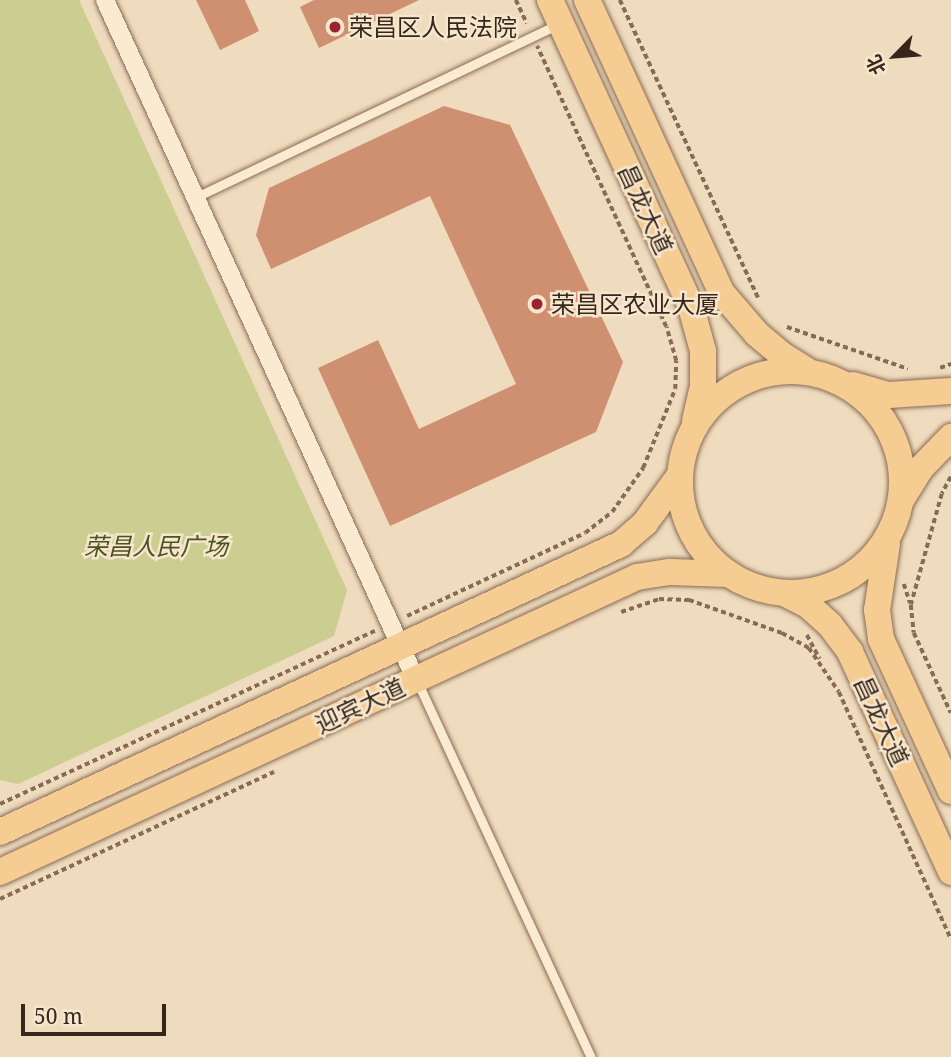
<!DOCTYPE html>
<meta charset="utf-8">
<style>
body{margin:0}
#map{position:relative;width:951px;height:1057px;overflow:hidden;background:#efdbbd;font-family:"Noto Serif","Noto Sans SC",serif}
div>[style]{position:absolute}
.green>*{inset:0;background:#cccd91}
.building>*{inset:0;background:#cf8f71}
.path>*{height:3.5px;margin-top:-1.75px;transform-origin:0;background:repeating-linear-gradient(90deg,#886b56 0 5px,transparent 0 8.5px)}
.roads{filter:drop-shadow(0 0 2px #886b56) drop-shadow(0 0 2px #886b56)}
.service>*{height:9px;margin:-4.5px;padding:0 4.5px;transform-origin:4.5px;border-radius:4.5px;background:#faead0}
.minor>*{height:18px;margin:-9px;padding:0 9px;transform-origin:9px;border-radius:9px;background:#faead0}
.primary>*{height:26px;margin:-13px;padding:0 13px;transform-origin:13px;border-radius:13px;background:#f5cd92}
.primary>.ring{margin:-13px;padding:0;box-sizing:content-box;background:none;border:26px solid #f5cd92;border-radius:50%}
.dots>*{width:19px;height:19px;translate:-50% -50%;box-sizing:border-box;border:4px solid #f6e6cd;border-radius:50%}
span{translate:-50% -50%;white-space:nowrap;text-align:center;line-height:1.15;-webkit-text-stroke:5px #f6e6cd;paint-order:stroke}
.poi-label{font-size:24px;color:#36261b}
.left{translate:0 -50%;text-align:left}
.street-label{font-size:24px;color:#36261b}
.park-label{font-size:24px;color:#4b5321;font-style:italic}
.north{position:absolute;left:860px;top:21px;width:70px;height:70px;-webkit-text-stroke:5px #f6e6cd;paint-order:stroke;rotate:245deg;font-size:19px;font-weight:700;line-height:28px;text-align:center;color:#36261b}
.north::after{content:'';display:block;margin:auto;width:24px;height:32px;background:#36261b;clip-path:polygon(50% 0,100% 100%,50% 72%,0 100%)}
.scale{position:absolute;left:21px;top:1004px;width:145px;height:32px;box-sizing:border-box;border:4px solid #36261b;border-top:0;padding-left:9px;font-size:21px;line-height:24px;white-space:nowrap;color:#36261b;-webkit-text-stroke:5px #f6e6cd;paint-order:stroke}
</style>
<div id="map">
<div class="green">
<div style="clip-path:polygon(0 0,79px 0,347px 590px,334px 636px,18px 784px,0 780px)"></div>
</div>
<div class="building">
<div style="clip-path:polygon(196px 0,245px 0,259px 31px,220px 50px)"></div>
<div style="clip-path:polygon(314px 0,419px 0,319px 48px,300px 7px)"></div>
<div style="clip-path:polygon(444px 106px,510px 125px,623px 362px,596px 432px,390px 526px,318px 368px,378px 340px,419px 429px,516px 384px,430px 196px,271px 269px,256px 235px,269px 188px)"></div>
</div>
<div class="path">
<div style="left:516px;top:0;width:26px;rotate:65deg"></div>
<div style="left:620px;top:0;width:331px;rotate:65.1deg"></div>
<div style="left:787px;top:327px;width:128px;rotate:19.1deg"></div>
<div style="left:940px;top:368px;width:12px;rotate:-20deg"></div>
<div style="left:951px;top:477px;width:19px;rotate:118deg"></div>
<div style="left:942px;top:494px;width:115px;rotate:105.6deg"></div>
<div style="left:911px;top:605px;width:28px;rotate:84deg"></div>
<div style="left:914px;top:633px;width:88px;rotate:65.2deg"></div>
<div style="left:904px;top:584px;width:20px;rotate:72deg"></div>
<div style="left:621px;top:612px;width:40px;rotate:-18.9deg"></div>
<div style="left:659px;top:599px;width:30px;rotate:2deg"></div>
<div style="left:689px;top:600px;width:99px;rotate:19.5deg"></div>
<div style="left:782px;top:633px;width:31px;rotate:29deg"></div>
<div style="left:809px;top:648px;width:53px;rotate:55.7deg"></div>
<div style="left:839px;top:692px;width:271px;rotate:65.6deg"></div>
<div style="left:407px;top:616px;width:196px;rotate:-25deg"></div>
<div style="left:585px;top:533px;width:34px;rotate:-38deg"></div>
<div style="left:612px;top:512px;width:54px;rotate:-54.8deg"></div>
<div style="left:643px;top:468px;width:85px;rotate:-67.9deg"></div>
<div style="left:675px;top:389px;width:28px;rotate:-88deg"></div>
<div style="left:676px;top:361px;width:35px;rotate:-106deg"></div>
<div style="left:666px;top:327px;width:309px;rotate:-114.7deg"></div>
<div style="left:807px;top:635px;width:27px;rotate:62deg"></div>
<div style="left:0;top:804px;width:413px;rotate:-24.8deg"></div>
<div style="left:0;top:899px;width:302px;rotate:-24.9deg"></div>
</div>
<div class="roads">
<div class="service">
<div style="left:196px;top:197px;width:401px;rotate:-25.5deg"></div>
<div style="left:417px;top:681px;width:414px;rotate:65.2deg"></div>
</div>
<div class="minor">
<div style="left:105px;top:0;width:748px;rotate:65.42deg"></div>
</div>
<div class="primary">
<div style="left:550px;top:0;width:338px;rotate:65.3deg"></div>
<div style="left:691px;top:307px;width:46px;rotate:74.7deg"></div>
<div style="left:703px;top:351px;width:35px;rotate:90deg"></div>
<div style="left:703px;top:386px;width:35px;rotate:103deg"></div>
<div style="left:587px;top:0;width:321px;rotate:65.3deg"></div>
<div style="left:721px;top:292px;width:55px;rotate:49.4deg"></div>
<div style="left:757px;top:334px;width:33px;rotate:40deg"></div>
<div style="left:782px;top:355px;width:28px;rotate:32deg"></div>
<div class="ring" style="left:680px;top:371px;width:196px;height:196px"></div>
<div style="left:853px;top:385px;width:37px;rotate:16deg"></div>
<div style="left:889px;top:395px;width:62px;rotate:-3.7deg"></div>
<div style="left:901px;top:500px;width:36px;rotate:-58deg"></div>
<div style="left:920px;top:469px;width:45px;rotate:-45.9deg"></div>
<div style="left:887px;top:544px;width:67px;rotate:98.6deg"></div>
<div style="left:877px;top:610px;width:29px;rotate:82deg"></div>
<div style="left:881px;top:639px;width:167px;rotate:65.3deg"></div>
<div style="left:784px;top:593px;width:28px;rotate:27deg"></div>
<div style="left:809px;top:606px;width:28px;rotate:42deg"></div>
<div style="left:830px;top:625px;width:34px;rotate:53deg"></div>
<div style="left:850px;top:652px;width:242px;rotate:65.3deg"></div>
<div style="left:0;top:832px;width:685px;rotate:-24.88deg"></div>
<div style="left:621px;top:544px;width:32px;rotate:-41deg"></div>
<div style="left:645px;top:523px;width:59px;rotate:-53.9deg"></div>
<div style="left:0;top:872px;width:702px;rotate:-24.85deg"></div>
<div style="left:637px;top:577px;width:33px;rotate:-9deg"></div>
<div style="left:670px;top:572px;width:59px;rotate:1.9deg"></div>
</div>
</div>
<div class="dots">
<div style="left:335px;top:27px;background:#99232f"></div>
<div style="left:537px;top:304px;background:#99232f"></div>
</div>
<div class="poi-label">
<span class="left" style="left:349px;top:27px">荣昌区人民法院</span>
<span class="left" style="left:551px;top:304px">荣昌区农业大厦</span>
</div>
<div class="street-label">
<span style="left:646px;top:209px;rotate:65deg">昌龙大道</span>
<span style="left:360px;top:705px;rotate:-25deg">迎宾大道</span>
<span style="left:882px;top:721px;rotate:65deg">昌龙大道</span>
</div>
<div class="park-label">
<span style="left:156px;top:546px">荣昌人民广场</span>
</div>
<div class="north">北</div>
<div class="scale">50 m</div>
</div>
